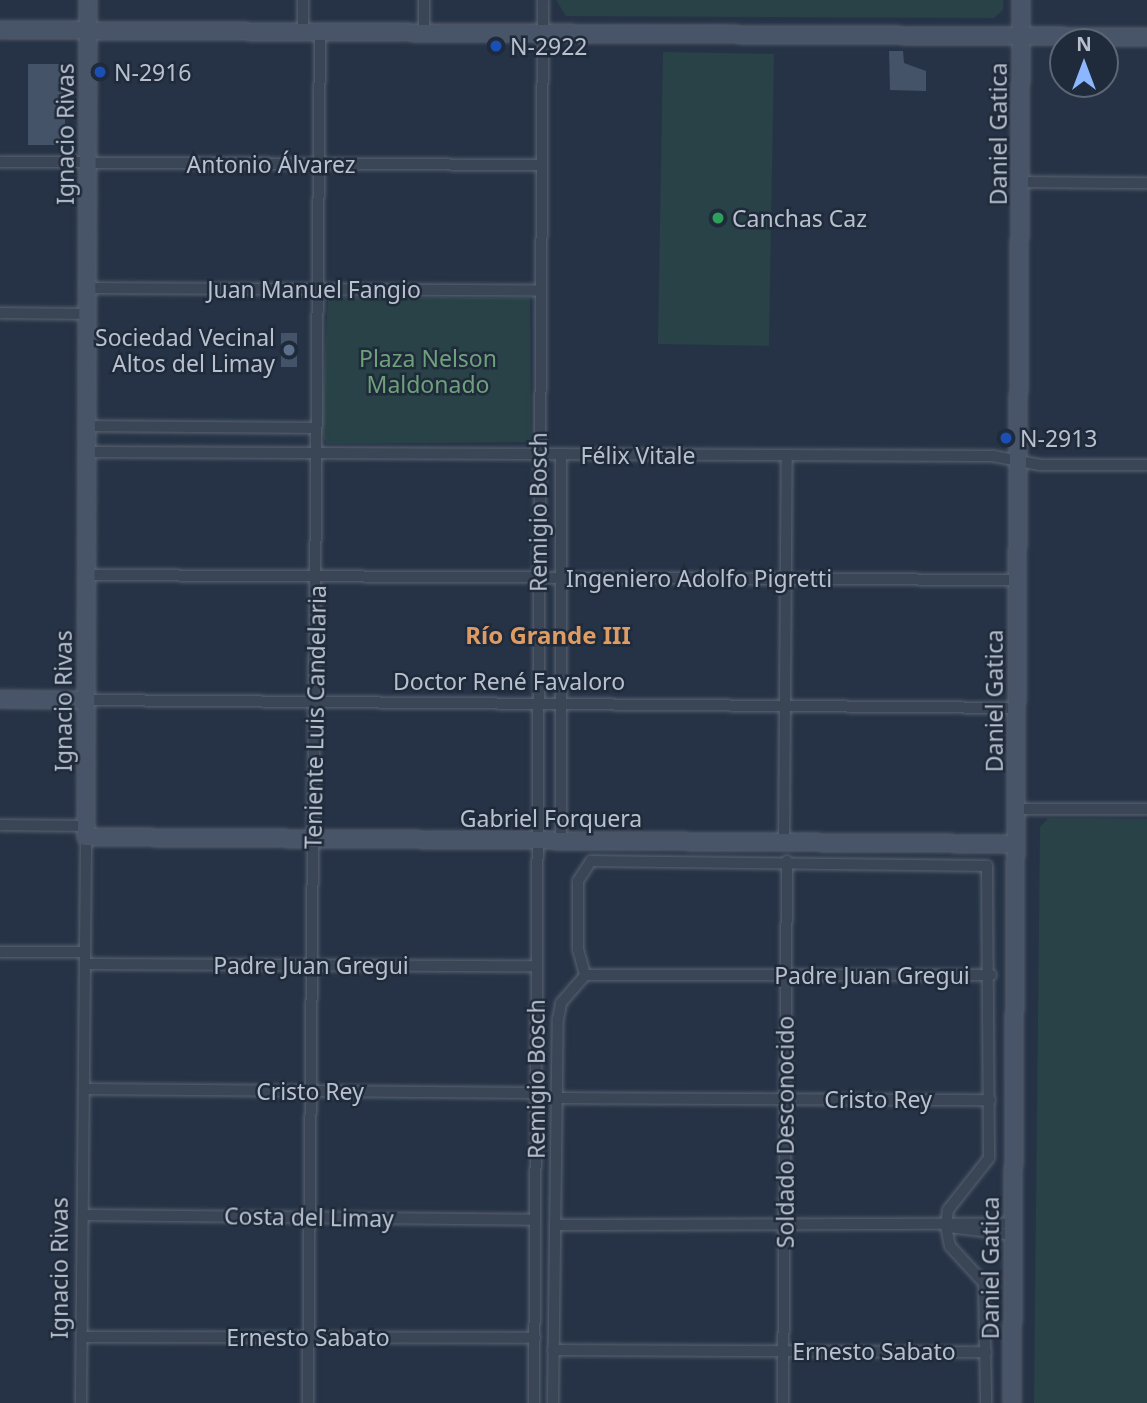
<!DOCTYPE html>
<meta charset="utf-8">
<style>
body{margin:0}
#map{position:relative;width:1147px;height:1403px;overflow:hidden;background:#263346;font-family:"Noto Sans",sans-serif}
div>[style]{position:absolute}
.green>*{inset:0;background:#284247;transform-origin:0 0}
.building>*{inset:0;background:#445368;transform-origin:0 0}
.roads{filter:drop-shadow(0 0 2px #596372) drop-shadow(0 0 2px #596372)}
.street>*{height:10px;margin:-5px;padding:0 5px;transform-origin:5px;border-radius:5px;background:#3a4555}
.secondary>*{height:16px;margin:-8px;padding:0 8px;transform-origin:8px;border-radius:8px;background:#485468}
.dots>*{width:19px;height:19px;translate:-50% -50%;box-sizing:border-box;border:4px solid #1f2a3a;border-radius:50%}
span{translate:-50% -50%;white-space:nowrap;text-align:center;line-height:1.15;-webkit-text-stroke:5px #1f2a3a;paint-order:stroke}
.poi-label{font-size:23px;color:#b8c0ce}
.left{translate:0 -50%;text-align:left}
.right{translate:-100% -50%;text-align:right}
.street-label{font-size:23px;color:#b8c0ce}
.park-label{font-size:23px;color:#6ea17a}
.neighbourhood-label{font-size:24px;color:#de9b63;font-weight:700}
.north{position:absolute;left:1049px;top:28px;width:70px;height:70px;box-sizing:border-box;background:#1f2a3a;border:2px solid #5c6675;border-radius:50%;rotate:0deg;font-size:19px;font-weight:700;line-height:28px;text-align:center;color:#b8c0ce}
.north::after{content:'';display:block;margin:auto;width:24px;height:32px;background:#8cb6ff;clip-path:polygon(50% 0,100% 100%,50% 72%,0 100%)}
</style>
<div id="map">
<div class="green">
<div style="clip-path:polygon(556px 0,1003px 0,1003px 10px,994px 18px,566px 16px)"></div>
<div style="left:663px;top:52px;width:111px;height:292px;rotate:1deg"></div>
<div style="clip-path:polygon(328px 297px,530px 298px,531px 442px,327px 444px,321px 433px)"></div>
<div style="clip-path:polygon(1048px 818px,1147px 819px,1147px 1403px,1034px 1403px,1040px 827px)"></div>
</div>
<div class="building">
<div style="clip-path:polygon(889px 51px,903px 51px,904px 63px,926px 71px,926px 91px,890px 90px)"></div>
<div style="left:28px;top:64px;width:37px;height:81px"></div>
<div style="left:281px;top:333px;width:16px;height:34px"></div>
</div>
<div class="roads">
<div class="street">
<div style="left:303px;top:32px;width:32px;rotate:-90deg"></div>
<div style="left:424px;top:32px;width:32px;rotate:-90deg"></div>
<div style="left:0;top:162px;width:541px;rotate:0.32deg"></div>
<div style="left:1020px;top:182px;width:127px;rotate:0.5deg"></div>
<div style="left:87px;top:288px;width:453px;rotate:0.3deg"></div>
<div style="left:0;top:313px;width:87px;rotate:0.7deg"></div>
<div style="left:87px;top:426px;width:228px;rotate:0.5deg"></div>
<div style="left:87px;top:452px;width:906px;rotate:0.25deg"></div>
<div style="left:993px;top:456px;width:48px;rotate:10.8deg"></div>
<div style="left:1040px;top:465px;width:107px"></div>
<div style="left:561px;top:454px;width:387px;rotate:90deg"></div>
<div style="left:86px;top:575px;width:931px;rotate:0.31deg"></div>
<div style="left:86px;top:700px;width:931px;rotate:0.49deg"></div>
<div style="left:1016px;top:809px;width:131px"></div>
<div style="left:0;top:825px;width:86px;rotate:0.7deg"></div>
<div style="left:784px;top:842px;width:387px;rotate:-89.6deg"></div>
<div style="left:0;top:952px;width:85px"></div>
<div style="left:85px;top:964px;width:452px;rotate:0.3deg"></div>
<div style="left:585px;top:975px;width:27px;rotate:-105deg"></div>
<div style="left:578px;top:949px;width:68px;rotate:-90deg"></div>
<div style="left:578px;top:881px;width:24px;rotate:-57deg"></div>
<div style="left:591px;top:861px;width:396px;rotate:0.7deg"></div>
<div style="left:987px;top:866px;width:292px;rotate:89.6deg"></div>
<div style="left:989px;top:1158px;width:66px;rotate:128.3deg"></div>
<div style="left:948px;top:1210px;width:16px;rotate:97deg"></div>
<div style="left:946px;top:1226px;width:20px;rotate:79deg"></div>
<div style="left:950px;top:1246px;width:50px;rotate:47.4deg"></div>
<div style="left:984px;top:1283px;width:120px;rotate:89deg"></div>
<div style="left:585px;top:975px;width:406px"></div>
<div style="left:84px;top:1089px;width:452px;rotate:0.5deg"></div>
<div style="left:557px;top:1098px;width:433px;rotate:0.3deg"></div>
<div style="left:83px;top:1215px;width:452px;rotate:0.6deg"></div>
<div style="left:555px;top:1225px;width:459px;rotate:-0.2deg"></div>
<div style="left:949px;top:1227px;width:64px;rotate:7.1deg"></div>
<div style="left:82px;top:1337px;width:453px;rotate:0.1deg"></div>
<div style="left:553px;top:1350px;width:433px;rotate:0.3deg"></div>
<div style="left:81px;top:1403px;width:566px;rotate:-89.49deg"></div>
<div style="left:308px;top:1403px;width:1371px;rotate:-89.5deg"></div>
<div style="left:534px;top:1403px;width:1403px;rotate:-89.63deg"></div>
<div style="left:553px;top:1403px;width:384px;rotate:-89.3deg"></div>
<div style="left:558px;top:1019px;width:16px;rotate:-79deg"></div>
<div style="left:561px;top:1003px;width:37px;rotate:-49deg"></div>
<div style="left:783px;top:1403px;width:542px;rotate:-89.58deg"></div>
</div>
<div class="secondary">
<div style="left:88px;top:0;width:837px;rotate:90.14deg"></div>
<div style="left:86px;top:837px;width:930px;rotate:0.43deg"></div>
<div style="left:0;top:30px;width:1147px;rotate:0.35deg"></div>
<div style="left:0;top:699px;width:86px;rotate:0.7deg"></div>
<div style="left:1012px;top:1403px;width:1403px;rotate:-89.63deg"></div>
</div>
</div>
<div class="dots">
<div style="left:496px;top:46px;background:#1a4fb4"></div>
<div style="left:100px;top:72px;background:#1a4fb4"></div>
<div style="left:718px;top:218px;background:#2e9e5b"></div>
<div style="left:289px;top:350px;background:#5c6f8a"></div>
<div style="left:1006px;top:438px;background:#1a4fb4"></div>
</div>
<div class="poi-label">
<span class="left" style="left:510px;top:46px">N-2922</span>
<span class="left" style="left:114px;top:72px">N-2916</span>
<span class="left" style="left:732px;top:218px">Canchas Caz</span>
<span class="right" style="left:275px;top:350px">Sociedad Vecinal<br>Altos del Limay</span>
<span class="left" style="left:1020px;top:438px">N-2913</span>
</div>
<div class="street-label">
<span style="left:65px;top:134px;rotate:-90deg">Ignacio Rivas</span>
<span style="left:998px;top:134px;rotate:-90deg">Daniel Gatica</span>
<span style="left:271px;top:164px">Antonio Álvarez</span>
<span style="left:314px;top:289px">Juan Manuel Fangio</span>
<span style="left:638px;top:455px">Félix Vitale</span>
<span style="left:538px;top:512px;rotate:-90deg">Remigio Bosch</span>
<span style="left:699px;top:578px">Ingeniero Adolfo Pigretti</span>
<span style="left:509px;top:681px">Doctor René Favaloro</span>
<span style="left:63px;top:701px;rotate:-90deg">Ignacio Rivas</span>
<span style="left:994px;top:701px;rotate:-90deg">Daniel Gatica</span>
<span style="left:315px;top:717px;rotate:-89deg">Teniente Luis Candelaria</span>
<span style="left:551px;top:818px">Gabriel Forquera</span>
<span style="left:311px;top:965px">Padre Juan Gregui</span>
<span style="left:872px;top:975px">Padre Juan Gregui</span>
<span style="left:536px;top:1079px;rotate:-90deg">Remigio Bosch</span>
<span style="left:310px;top:1091px">Cristo Rey</span>
<span style="left:878px;top:1099px">Cristo Rey</span>
<span style="left:785px;top:1132px;rotate:-90deg">Soldado Desconocido</span>
<span style="left:309px;top:1217px;rotate:1deg">Costa del Limay</span>
<span style="left:59px;top:1268px;rotate:-90deg">Ignacio Rivas</span>
<span style="left:990px;top:1268px;rotate:-90deg">Daniel Gatica</span>
<span style="left:308px;top:1337px">Ernesto Sabato</span>
<span style="left:874px;top:1351px">Ernesto Sabato</span>
</div>
<div class="park-label">
<span style="left:428px;top:371px">Plaza Nelson<br>Maldonado</span>
</div>
<div class="neighbourhood-label">
<span style="left:548px;top:635px">Río Grande III</span>
</div>
<div class="north">N</div>
</div>
